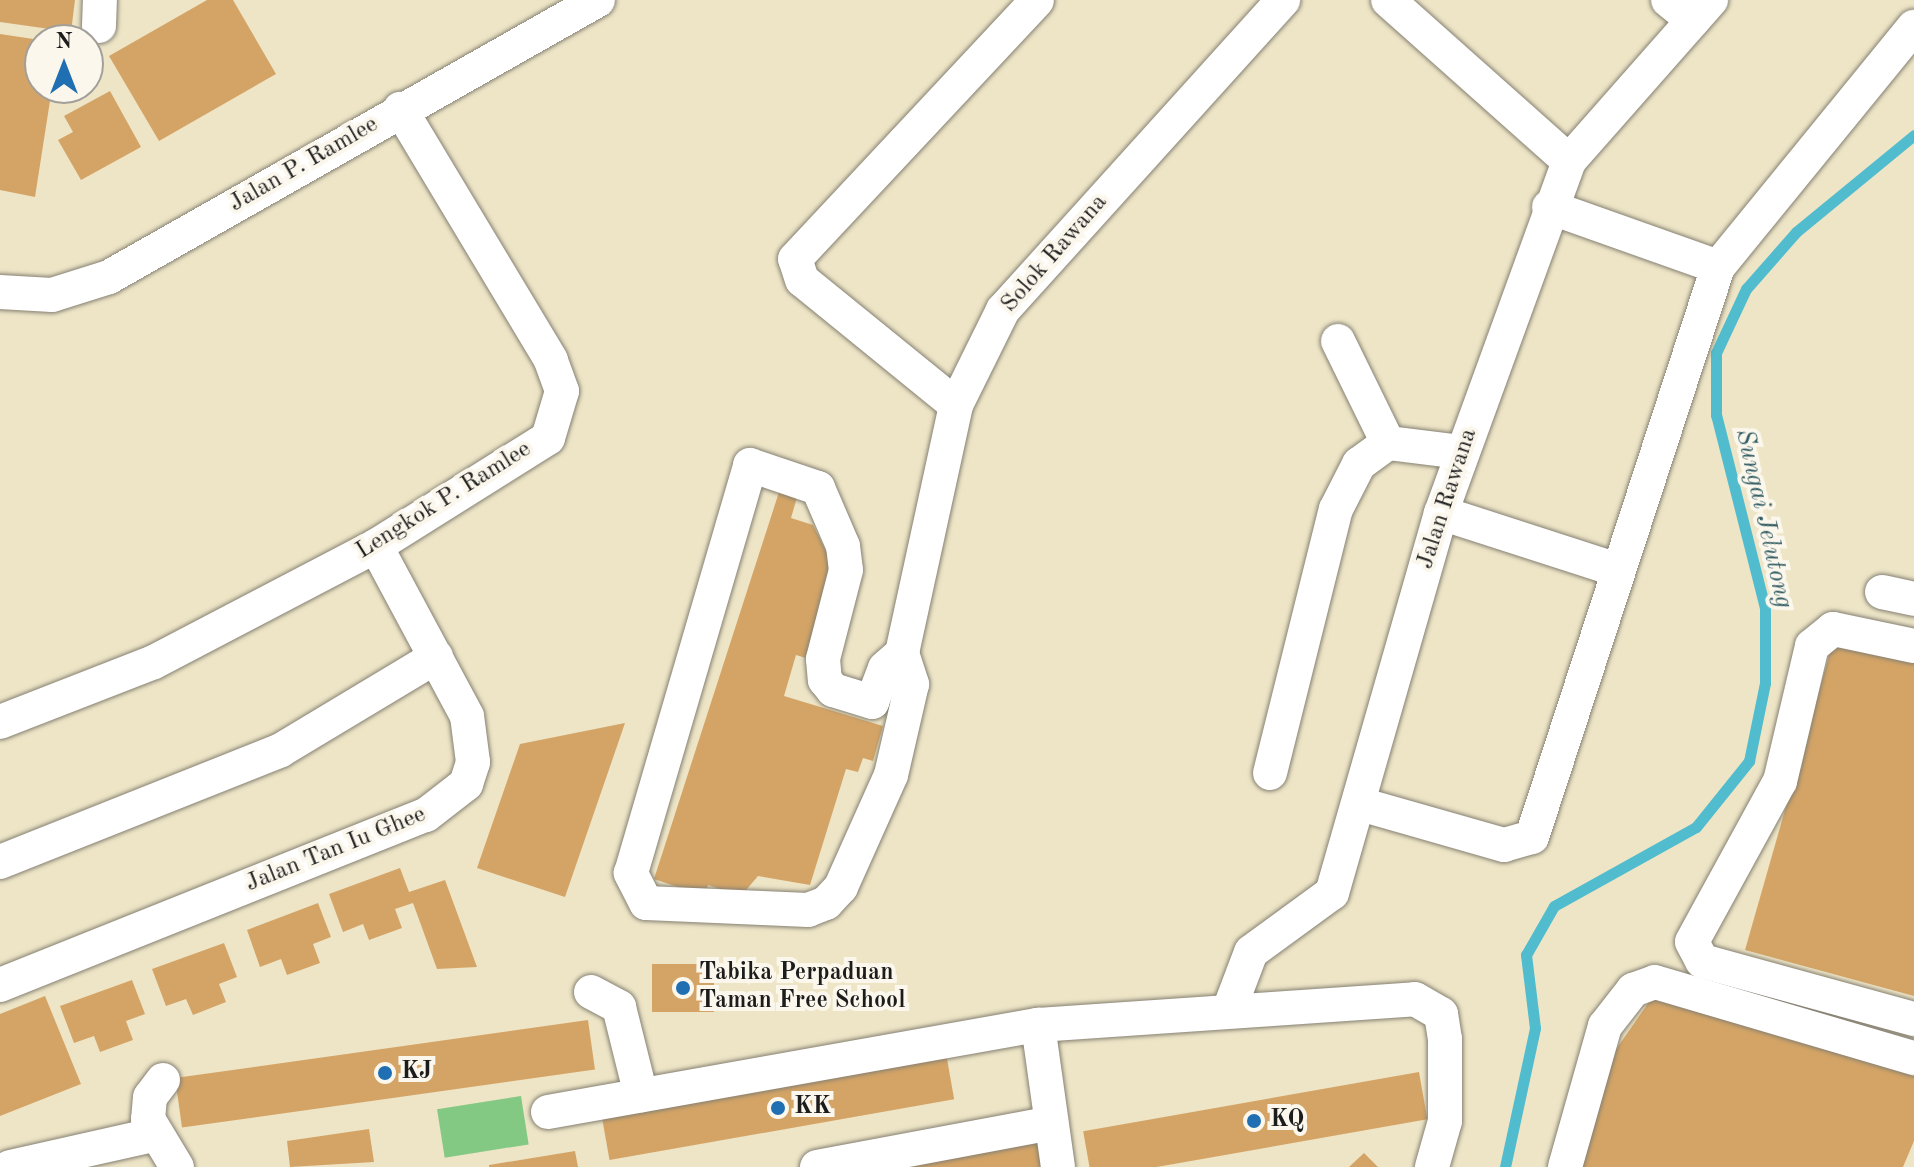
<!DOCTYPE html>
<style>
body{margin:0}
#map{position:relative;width:1914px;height:1167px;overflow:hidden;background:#eee5c7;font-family:"Old Standard TT",serif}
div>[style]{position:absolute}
.green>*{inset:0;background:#84c983;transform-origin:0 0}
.stream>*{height:11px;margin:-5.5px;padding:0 5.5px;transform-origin:5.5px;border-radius:5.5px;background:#51bccd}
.building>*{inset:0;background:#d4a466;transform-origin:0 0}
.roads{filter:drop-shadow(0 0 2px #858072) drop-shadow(0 0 2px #858072)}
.minor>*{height:34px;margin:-17px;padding:0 17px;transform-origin:17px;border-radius:17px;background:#fff}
.dots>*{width:22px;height:22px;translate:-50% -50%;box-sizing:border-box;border:4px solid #fbf7ec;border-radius:50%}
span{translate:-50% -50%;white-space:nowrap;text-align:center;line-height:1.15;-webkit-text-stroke:8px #fbf7ec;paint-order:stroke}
.street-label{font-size:24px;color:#1c1c1c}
.poi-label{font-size:24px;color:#1c1c1c;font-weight:700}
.left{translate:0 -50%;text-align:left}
.water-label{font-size:26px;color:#315c63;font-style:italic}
.north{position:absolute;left:24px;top:24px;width:80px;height:80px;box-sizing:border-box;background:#fbf7ec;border:2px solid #a29f99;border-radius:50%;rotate:0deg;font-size:22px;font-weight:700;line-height:32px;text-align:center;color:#1c1c1c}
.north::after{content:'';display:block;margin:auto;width:28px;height:36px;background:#1f6fb2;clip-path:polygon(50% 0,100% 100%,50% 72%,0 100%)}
</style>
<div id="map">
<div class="green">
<div style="left:521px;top:1096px;width:49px;height:85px;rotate:81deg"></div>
</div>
<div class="stream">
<div style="left:1505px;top:1167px;width:142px;rotate:-77.8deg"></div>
<div style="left:1535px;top:1028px;width:74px;rotate:-97deg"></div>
<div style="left:1526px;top:955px;width:56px;rotate:-60.3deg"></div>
<div style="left:1554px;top:906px;width:162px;rotate:-29.1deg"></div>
<div style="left:1696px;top:827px;width:85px;rotate:-51.2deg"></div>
<div style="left:1749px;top:761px;width:80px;rotate:-78.4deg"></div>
<div style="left:1765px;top:683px;width:75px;rotate:-90deg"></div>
<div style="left:1765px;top:608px;width:199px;rotate:-104.2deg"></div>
<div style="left:1716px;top:415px;width:62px;rotate:-90deg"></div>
<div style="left:1716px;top:353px;width:71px;rotate:-64.9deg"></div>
<div style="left:1746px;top:289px;width:76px;rotate:-48.7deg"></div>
<div style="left:1796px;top:232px;width:153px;rotate:-39.4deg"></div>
</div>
<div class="building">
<div style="clip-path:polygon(0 0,75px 0,71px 32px,0 22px)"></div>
<div style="clip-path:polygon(207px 0,233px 0,276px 74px,159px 141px,109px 56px)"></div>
<div style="clip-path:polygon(0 34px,40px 40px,40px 88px,52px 88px,35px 197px,0 190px)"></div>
<div style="clip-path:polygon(110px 91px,141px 147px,81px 180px,58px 140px,73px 132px,64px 116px)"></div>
<div style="clip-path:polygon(780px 489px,798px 494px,791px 518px,813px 525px,829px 557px,828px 590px,806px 658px,796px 655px,784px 696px,883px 726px,873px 761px,863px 758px,858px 772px,846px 769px,810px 885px,758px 876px,741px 896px,708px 885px,705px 896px,654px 879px)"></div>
<div style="clip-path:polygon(1835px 635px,1914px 657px,1914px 996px,1745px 950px)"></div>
<div style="clip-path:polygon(625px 723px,565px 897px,477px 868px,520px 744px)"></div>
<div style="clip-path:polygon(400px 868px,409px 892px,445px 880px,477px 967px,437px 969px,413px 903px,395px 909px,402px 928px,369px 940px,363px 924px,343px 932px,329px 894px)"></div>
<div style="clip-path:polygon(318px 903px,331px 937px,313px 944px,320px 963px,287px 975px,281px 959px,260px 967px,247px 930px)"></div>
<div style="clip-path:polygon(224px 943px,237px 977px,219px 984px,226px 1002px,193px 1015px,186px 999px,166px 1006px,152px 969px)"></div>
<div style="left:652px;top:964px;width:62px;height:48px"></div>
<div style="clip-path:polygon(132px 980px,145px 1014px,126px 1021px,133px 1040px,100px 1052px,94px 1036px,74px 1043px,60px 1006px)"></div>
<div style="clip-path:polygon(1656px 992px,1914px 1068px,1914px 1141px,1903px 1167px,1580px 1167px,1612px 1055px)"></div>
<div style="clip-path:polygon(45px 996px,81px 1084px,0 1116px,0 1014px)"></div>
<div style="left:588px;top:1020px;width:50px;height:417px;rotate:82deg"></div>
<div style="left:946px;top:1053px;width:47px;height:350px;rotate:80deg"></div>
<div style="left:1419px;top:1072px;width:48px;height:341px;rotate:80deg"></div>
<div style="clip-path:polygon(369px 1129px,374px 1162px,290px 1167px,287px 1141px)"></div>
<div style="clip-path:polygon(1038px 1143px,1042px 1167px,898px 1167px)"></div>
<div style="clip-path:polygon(575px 1151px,578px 1167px,489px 1167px,489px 1165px)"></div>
<div style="clip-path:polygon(1364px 1153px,1378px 1167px,1349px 1167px)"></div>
</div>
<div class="roads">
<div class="minor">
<div style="left:1388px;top:0;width:242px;rotate:41.7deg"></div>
<div style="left:1668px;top:0;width:32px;rotate:39deg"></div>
<div style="left:99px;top:26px;width:26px;rotate:-88deg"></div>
<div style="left:1549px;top:207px;width:179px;rotate:19.5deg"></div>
<div style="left:0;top:292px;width:52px;rotate:3.3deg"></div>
<div style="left:52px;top:295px;width:60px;rotate:-17.5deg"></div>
<div style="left:109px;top:277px;width:562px;rotate:-29.53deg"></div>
<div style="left:1338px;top:341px;width:114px;rotate:63.9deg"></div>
<div style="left:956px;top:405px;width:198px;rotate:-140.9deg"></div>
<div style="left:802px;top:280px;width:22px;rotate:-108deg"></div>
<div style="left:795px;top:259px;width:354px;rotate:-46.9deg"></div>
<div style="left:750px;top:465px;width:72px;rotate:18.7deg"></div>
<div style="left:818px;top:488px;width:63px;rotate:66.7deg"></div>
<div style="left:843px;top:546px;width:24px;rotate:83deg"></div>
<div style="left:846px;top:570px;width:92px;rotate:104.5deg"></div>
<div style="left:823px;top:659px;width:21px;rotate:85deg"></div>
<div style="left:825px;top:680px;width:13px;rotate:51deg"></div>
<div style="left:833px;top:690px;width:41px;rotate:17.1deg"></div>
<div style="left:872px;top:702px;width:36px;rotate:-69deg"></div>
<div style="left:885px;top:668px;width:23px;rotate:-41deg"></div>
<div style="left:902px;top:653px;width:33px;rotate:72deg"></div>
<div style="left:912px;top:684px;width:93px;rotate:103deg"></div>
<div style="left:891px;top:775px;width:123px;rotate:114.1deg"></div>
<div style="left:841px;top:887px;width:22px;rotate:133deg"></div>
<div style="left:826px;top:903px;width:19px;rotate:159deg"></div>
<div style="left:808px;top:910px;width:162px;rotate:-177.5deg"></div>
<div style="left:646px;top:903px;width:34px;rotate:-117deg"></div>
<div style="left:631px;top:873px;width:425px;rotate:-73.7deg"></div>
<div style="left:1441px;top:513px;width:186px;rotate:17.9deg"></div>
<div style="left:1882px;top:592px;width:33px;rotate:12deg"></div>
<div style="left:1914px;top:646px;width:83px;rotate:-168.1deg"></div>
<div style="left:1833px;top:629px;width:27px;rotate:141deg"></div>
<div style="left:1812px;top:646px;width:139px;rotate:103.3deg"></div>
<div style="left:1780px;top:781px;width:183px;rotate:118.7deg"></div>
<div style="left:1692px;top:942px;width:21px;rotate:62deg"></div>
<div style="left:1702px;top:961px;width:220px;rotate:15.3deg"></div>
<div style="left:902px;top:653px;width:254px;rotate:-77.7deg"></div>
<div style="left:956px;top:405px;width:106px;rotate:-63.7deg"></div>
<div style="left:1003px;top:310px;width:418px;rotate:-47.9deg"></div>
<div style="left:0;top:722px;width:165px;rotate:-21.3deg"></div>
<div style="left:154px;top:662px;width:250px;rotate:-27.6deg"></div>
<div style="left:376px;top:546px;width:203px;rotate:-32.1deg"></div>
<div style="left:548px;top:438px;width:49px;rotate:-73.4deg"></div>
<div style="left:562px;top:391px;width:33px;rotate:-110deg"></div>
<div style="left:551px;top:360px;width:293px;rotate:-121deg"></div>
<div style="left:1270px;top:773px;width:272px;rotate:-76deg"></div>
<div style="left:1336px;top:509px;width:51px;rotate:-62.9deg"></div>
<div style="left:1359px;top:464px;width:36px;rotate:-36deg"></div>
<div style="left:1388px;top:443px;width:74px;rotate:7deg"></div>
<div style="left:1360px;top:804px;width:150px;rotate:15.9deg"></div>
<div style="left:1504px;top:845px;width:29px;rotate:-16deg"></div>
<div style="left:1532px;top:837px;width:600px;rotate:-71.93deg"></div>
<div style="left:1718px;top:267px;width:310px;rotate:-50.8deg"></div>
<div style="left:0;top:862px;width:302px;rotate:-21.7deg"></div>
<div style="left:281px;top:750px;width:181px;rotate:-31deg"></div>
<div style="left:0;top:985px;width:459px;rotate:-21.8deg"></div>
<div style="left:426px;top:815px;width:51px;rotate:-37.8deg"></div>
<div style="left:466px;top:784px;width:23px;rotate:-72deg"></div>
<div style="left:473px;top:762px;width:46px;rotate:-97.4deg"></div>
<div style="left:467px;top:716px;width:193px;rotate:-118.2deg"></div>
<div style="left:591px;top:992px;width:32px;rotate:28deg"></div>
<div style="left:619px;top:1007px;width:91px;rotate:76deg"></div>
<div style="left:1229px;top:1010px;width:62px;rotate:-69.2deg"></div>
<div style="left:1251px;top:952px;width:100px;rotate:-36.1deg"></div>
<div style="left:1332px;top:893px;width:395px;rotate:-74deg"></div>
<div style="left:1441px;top:513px;width:375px;rotate:-70deg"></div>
<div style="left:1569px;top:161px;width:215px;rotate:-48.6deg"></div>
<div style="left:1038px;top:1025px;width:143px;rotate:82deg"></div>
<div style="left:163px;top:1080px;width:21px;rotate:127deg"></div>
<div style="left:150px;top:1097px;width:22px;rotate:95deg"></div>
<div style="left:148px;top:1119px;width:56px;rotate:58.9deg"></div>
<div style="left:548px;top:1112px;width:498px;rotate:-10.1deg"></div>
<div style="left:1038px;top:1025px;width:378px;rotate:-3.9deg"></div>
<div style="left:1415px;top:999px;width:30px;rotate:30deg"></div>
<div style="left:1441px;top:1014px;width:25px;rotate:81deg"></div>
<div style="left:1445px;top:1039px;width:82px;rotate:90deg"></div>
<div style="left:1445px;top:1121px;width:48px;rotate:105.8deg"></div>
<div style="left:10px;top:1167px;width:147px;rotate:-12.6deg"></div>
<div style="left:817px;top:1167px;width:238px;rotate:-10.6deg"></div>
<div style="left:1565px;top:1167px;width:147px;rotate:-74.2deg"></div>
<div style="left:1605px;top:1026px;width:46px;rotate:-52.1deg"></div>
<div style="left:1633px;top:990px;width:23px;rotate:-20deg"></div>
<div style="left:1655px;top:982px;width:270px;rotate:16.4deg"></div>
</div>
</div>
<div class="dots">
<div style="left:683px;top:988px;background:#1f6fb2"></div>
<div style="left:385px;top:1073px;background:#1f6fb2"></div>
<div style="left:778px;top:1108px;background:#1f6fb2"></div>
<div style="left:1254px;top:1121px;background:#1f6fb2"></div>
</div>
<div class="street-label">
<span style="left:304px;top:165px;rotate:-30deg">Jalan P. Ramlee</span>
<span style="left:1055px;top:254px;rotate:-49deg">Solok Rawana</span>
<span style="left:1448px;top:499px;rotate:-72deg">Jalan Rawana</span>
<span style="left:444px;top:501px;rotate:-32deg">Lengkok P. Ramlee</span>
<span style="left:336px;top:850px;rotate:-22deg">Jalan Tan Iu Ghee</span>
</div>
<div class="poi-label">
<span class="left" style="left:699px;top:988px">Tabika Perpaduan<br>Taman Free School</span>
<span class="left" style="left:401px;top:1073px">KJ</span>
<span class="left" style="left:794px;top:1108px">KK</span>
<span class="left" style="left:1270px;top:1121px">KQ</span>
</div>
<div class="water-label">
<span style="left:1763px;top:519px;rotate:77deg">Sungai Jelutong</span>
</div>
<div class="north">N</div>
</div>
